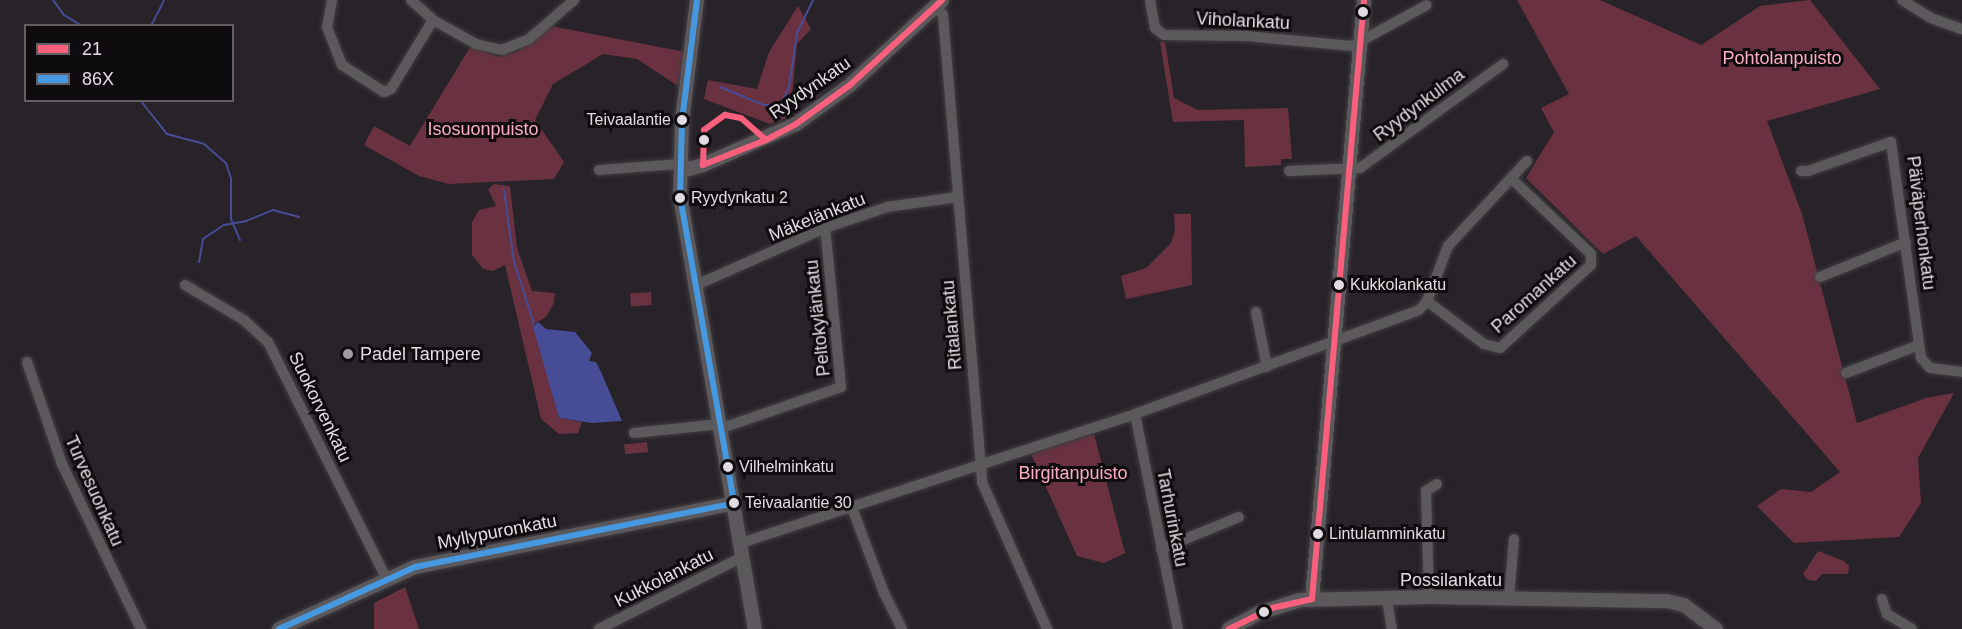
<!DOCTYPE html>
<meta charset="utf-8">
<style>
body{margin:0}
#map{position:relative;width:1962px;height:629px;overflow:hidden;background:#272328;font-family:Helvetica,sans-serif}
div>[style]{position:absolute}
.green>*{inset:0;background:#6a3241;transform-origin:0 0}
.water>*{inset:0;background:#474c96}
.stream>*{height:2px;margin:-1px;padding:0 1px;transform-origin:1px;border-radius:1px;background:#474c96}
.roads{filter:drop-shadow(0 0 2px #423e42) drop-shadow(0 0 2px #423e42)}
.street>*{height:10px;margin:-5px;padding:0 5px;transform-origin:5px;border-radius:5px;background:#5b595b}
.secondary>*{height:14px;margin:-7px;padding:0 7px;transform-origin:7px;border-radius:7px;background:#5b595b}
.bus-1>*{height:6px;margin:-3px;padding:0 3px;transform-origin:3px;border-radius:3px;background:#f8607d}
.bus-2>*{height:6px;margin:-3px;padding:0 3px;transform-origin:3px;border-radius:3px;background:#4699e1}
.dots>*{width:16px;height:16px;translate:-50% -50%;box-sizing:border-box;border:3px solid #0f0c0f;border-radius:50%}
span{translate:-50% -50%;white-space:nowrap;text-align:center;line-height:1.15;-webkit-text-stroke:6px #0f0c0f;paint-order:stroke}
.bus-label{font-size:16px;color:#e0dce1}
.right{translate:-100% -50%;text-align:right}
.left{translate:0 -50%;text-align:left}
.street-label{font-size:18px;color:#e0dce1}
.park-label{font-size:18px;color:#fdadbe}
.poi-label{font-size:18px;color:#e0dce1}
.legend{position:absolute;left:24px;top:24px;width:210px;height:78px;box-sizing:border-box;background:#0f0c0f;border:2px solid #635f63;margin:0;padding:8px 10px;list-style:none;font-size:18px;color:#e0dce1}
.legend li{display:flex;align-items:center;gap:12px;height:30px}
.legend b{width:30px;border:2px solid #635f63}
</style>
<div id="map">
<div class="green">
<div style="clip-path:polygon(1517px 0,1600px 0,1701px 45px,1760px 6px,1810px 0,1880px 89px,1767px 121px,1802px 214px,1857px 423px,1926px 398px,1954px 393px,1918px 458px,1921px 503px,1899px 537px,1794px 543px,1757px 506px,1781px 489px,1811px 492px,1840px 472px,1636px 236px,1603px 254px,1526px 178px,1554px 132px,1541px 108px,1569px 94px)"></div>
<div style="clip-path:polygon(798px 6px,811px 29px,797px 44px,790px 117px,770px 124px,704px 99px,708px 80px,757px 89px,769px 52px)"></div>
<div style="clip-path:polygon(551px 26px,685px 52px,678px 86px,637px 59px,603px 54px,553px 84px,535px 120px,564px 162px,554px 179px,449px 184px,419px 176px,364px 145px,374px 126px,410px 146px,469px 49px,473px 47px,498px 57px,518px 51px)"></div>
<div style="clip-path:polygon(1160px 42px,1165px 42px,1174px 98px,1198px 110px,1288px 108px,1292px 159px,1281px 159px,1281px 165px,1245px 167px,1244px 120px,1173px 122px)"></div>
<div style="clip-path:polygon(494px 184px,510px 186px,517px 248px,532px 291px,555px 293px,554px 303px,546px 317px,534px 324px,535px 330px,559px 418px,582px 422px,578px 433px,559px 434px,541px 419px,505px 265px,493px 271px,483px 269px,472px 255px,472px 222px,479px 210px,496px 206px,488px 189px)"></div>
<div style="clip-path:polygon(1174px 214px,1191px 214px,1192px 285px,1126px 299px,1121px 276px,1146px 268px,1171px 243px,1175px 231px)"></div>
<div style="left:651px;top:292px;width:13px;height:21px;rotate:86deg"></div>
<div style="clip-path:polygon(1094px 434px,1125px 553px,1104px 563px,1077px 556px,1031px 454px)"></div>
<div style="left:647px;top:442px;width:10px;height:23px;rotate:84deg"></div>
<div style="clip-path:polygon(1818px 551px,1844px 561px,1849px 566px,1848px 574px,1822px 574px,1816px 581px,1808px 580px,1803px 574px)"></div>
<div style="clip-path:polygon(405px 587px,419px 629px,374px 629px,374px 603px)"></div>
</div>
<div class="water">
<div style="clip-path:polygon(538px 322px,546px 329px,575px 332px,592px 353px,589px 361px,596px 362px,601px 372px,622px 421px,592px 423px,559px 418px,533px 327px)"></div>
</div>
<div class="stream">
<div style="left:53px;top:0;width:19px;rotate:54deg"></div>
<div style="left:64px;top:15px;width:21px;rotate:31deg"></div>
<div style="left:151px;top:26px;width:29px;rotate:-63deg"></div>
<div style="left:720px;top:87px;width:48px;rotate:22.2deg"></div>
<div style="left:764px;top:105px;width:16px"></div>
<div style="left:780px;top:105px;width:20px;rotate:-63deg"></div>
<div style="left:789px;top:87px;width:55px;rotate:-81.6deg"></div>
<div style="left:797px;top:33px;width:37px;rotate:-64deg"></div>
<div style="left:140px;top:100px;width:43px;rotate:51.5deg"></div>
<div style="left:167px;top:134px;width:38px;rotate:15deg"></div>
<div style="left:204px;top:144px;width:29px;rotate:41deg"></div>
<div style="left:226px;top:163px;width:16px;rotate:72deg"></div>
<div style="left:231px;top:178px;width:41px;rotate:90deg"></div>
<div style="left:231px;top:219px;width:23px;rotate:67deg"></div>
<div style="left:504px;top:190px;width:73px;rotate:82.1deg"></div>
<div style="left:514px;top:262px;width:65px;rotate:72.1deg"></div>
<div style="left:199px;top:262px;width:23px;rotate:-80deg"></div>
<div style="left:203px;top:239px;width:25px;rotate:-34deg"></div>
<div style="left:224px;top:225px;width:22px;rotate:-10deg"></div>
<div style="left:246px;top:221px;width:29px;rotate:-22deg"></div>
<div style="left:273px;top:210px;width:27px;rotate:15deg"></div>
</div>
<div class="roads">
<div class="street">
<div style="left:332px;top:0;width:27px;rotate:100deg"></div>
<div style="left:327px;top:27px;width:41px;rotate:68.5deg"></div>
<div style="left:342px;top:65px;width:50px;rotate:32.7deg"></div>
<div style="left:384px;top:92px;width:8px;rotate:-23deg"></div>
<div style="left:391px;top:89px;width:81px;rotate:-58.7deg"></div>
<div style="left:411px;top:0;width:30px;rotate:42deg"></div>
<div style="left:433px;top:20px;width:49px;rotate:29.2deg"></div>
<div style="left:476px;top:44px;width:27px;rotate:13deg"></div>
<div style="left:502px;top:50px;width:29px;rotate:-22deg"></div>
<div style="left:529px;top:39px;width:60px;rotate:-40.9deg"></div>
<div style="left:1150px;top:0;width:28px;rotate:80deg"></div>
<div style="left:1155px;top:28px;width:11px;rotate:38deg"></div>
<div style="left:1164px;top:35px;width:82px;rotate:0.7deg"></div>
<div style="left:1246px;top:36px;width:106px;rotate:5.4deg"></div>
<div style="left:1352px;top:46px;width:85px;rotate:-28.7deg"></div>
<div style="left:1902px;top:0;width:34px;rotate:32deg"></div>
<div style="left:1931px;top:18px;width:33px;rotate:20deg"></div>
<div style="left:936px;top:7px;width:11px;rotate:49deg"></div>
<div style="left:943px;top:15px;width:469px;rotate:85.2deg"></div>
<div style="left:982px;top:482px;width:161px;rotate:66.1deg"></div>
<div style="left:599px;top:170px;width:80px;rotate:-4.3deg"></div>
<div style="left:1289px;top:171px;width:71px;rotate:-2.4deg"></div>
<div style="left:1360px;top:168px;width:177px;rotate:-36deg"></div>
<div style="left:1801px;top:171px;width:7px"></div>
<div style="left:1808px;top:171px;width:88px;rotate:-19.3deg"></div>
<div style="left:1891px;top:142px;width:218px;rotate:82.1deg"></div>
<div style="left:1921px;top:358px;width:13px;rotate:48deg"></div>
<div style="left:1930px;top:368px;width:32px;rotate:7deg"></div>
<div style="left:1820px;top:277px;width:93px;rotate:-22.1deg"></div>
<div style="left:185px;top:285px;width:69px;rotate:30.7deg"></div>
<div style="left:244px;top:320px;width:33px;rotate:43deg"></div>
<div style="left:268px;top:342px;width:264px;rotate:63.4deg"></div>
<div style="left:694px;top:286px;width:143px;rotate:-23.9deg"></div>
<div style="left:825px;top:228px;width:65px;rotate:-18.7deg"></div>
<div style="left:887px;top:207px;width:71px;rotate:-8.1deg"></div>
<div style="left:1427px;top:301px;width:71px;rotate:37deg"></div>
<div style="left:1484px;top:344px;width:16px;rotate:14deg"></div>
<div style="left:1500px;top:348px;width:123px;rotate:-42.4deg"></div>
<div style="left:1591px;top:265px;width:11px;rotate:-90deg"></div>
<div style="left:1591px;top:254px;width:110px;rotate:-136.5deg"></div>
<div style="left:1256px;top:312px;width:56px;rotate:78.7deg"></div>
<div style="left:27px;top:362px;width:108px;rotate:71.1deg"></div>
<div style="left:62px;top:464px;width:183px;rotate:64.4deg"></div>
<div style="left:1846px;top:373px;width:78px;rotate:-21deg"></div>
<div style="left:1135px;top:414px;width:219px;rotate:78.7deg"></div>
<div style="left:722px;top:428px;width:126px;rotate:-19deg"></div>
<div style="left:841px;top:387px;width:160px;rotate:-95.7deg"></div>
<div style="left:634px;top:433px;width:87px;rotate:-5.9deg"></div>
<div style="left:851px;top:505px;width:94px;rotate:69.4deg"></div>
<div style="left:884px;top:593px;width:40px;rotate:63.4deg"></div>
<div style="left:741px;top:543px;width:415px;rotate:-18.1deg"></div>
<div style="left:1135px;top:414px;width:302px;rotate:-20.1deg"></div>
<div style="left:1419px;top:310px;width:12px;rotate:-48deg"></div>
<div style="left:1427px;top:301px;width:59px;rotate:-69.1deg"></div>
<div style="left:1448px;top:246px;width:116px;rotate:-47.1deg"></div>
<div style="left:1161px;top:549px;width:84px;rotate:-22.3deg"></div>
<div style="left:1429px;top:597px;width:106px;rotate:-91.6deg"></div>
<div style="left:1426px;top:491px;width:13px;rotate:-32deg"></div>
<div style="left:1509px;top:598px;width:59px;rotate:-85.2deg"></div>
<div style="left:1387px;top:599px;width:30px;rotate:81deg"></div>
<div style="left:1882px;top:599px;width:16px;rotate:72deg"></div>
<div style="left:1887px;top:614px;width:29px;rotate:31deg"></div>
<div style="left:599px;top:629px;width:162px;rotate:-26.7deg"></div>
</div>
<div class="secondary">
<div style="left:697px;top:0;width:122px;rotate:97.1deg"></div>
<div style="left:682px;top:121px;width:75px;rotate:91.5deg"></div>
<div style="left:680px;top:196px;width:439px;rotate:80.2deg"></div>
<div style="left:679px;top:164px;width:11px;rotate:27deg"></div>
<div style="left:689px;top:169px;width:15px;rotate:-16deg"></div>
<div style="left:703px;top:165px;width:102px;rotate:-23.8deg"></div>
<div style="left:796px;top:124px;width:67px;rotate:-35.8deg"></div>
<div style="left:850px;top:85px;width:125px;rotate:-42.7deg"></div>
<div style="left:1312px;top:599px;width:601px;rotate:-85.04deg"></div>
<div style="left:279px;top:629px;width:149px;rotate:-24.5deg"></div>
<div style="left:415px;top:567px;width:325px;rotate:-11.3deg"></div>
<div style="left:1229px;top:629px;width:34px;rotate:-28deg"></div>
<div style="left:1259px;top:613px;width:43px;rotate:-17.6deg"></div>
<div style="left:1300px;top:600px;width:129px;rotate:-1.3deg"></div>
<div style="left:1429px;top:597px;width:238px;rotate:1deg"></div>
<div style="left:1667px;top:601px;width:17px;rotate:13deg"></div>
<div style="left:1684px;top:605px;width:40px;rotate:37deg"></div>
</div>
</div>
<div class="bus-1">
<div style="left:725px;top:115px;width:16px;rotate:11deg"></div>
<div style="left:741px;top:118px;width:33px;rotate:41deg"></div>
<div style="left:766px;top:140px;width:68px;rotate:158.4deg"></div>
<div style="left:703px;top:165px;width:35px;rotate:-88deg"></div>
<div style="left:704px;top:130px;width:26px;rotate:-36deg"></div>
<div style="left:766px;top:140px;width:34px;rotate:-28deg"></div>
<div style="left:796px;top:124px;width:67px;rotate:-35.8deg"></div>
<div style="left:850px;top:85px;width:125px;rotate:-42.7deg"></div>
<div style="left:1312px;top:599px;width:601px;rotate:-85.04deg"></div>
<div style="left:1229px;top:629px;width:48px;rotate:-26deg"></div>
<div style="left:1272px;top:608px;width:41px;rotate:-12.7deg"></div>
</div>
<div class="bus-2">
<div style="left:697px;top:0;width:122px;rotate:97.1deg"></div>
<div style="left:682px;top:121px;width:75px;rotate:91.5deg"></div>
<div style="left:680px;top:196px;width:312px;rotate:80deg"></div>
<div style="left:279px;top:629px;width:149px;rotate:-24.5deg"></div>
<div style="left:415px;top:567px;width:325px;rotate:-11.3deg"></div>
</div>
<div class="dots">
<div style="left:1363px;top:12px;background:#e0dce1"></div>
<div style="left:682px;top:120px;background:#e0dce1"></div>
<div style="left:704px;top:140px;background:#e0dce1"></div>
<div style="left:680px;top:198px;background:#e0dce1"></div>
<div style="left:1339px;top:285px;background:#e0dce1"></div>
<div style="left:348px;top:354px;background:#9f9ba0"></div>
<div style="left:728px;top:467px;background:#e0dce1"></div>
<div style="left:734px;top:503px;background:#e0dce1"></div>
<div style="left:1318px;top:534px;background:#e0dce1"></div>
<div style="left:1264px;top:612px;background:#e0dce1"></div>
</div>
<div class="bus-label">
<span class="right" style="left:671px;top:120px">Teivaalantie</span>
<span class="left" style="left:691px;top:198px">Ryydynkatu 2</span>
<span class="left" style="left:1350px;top:285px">Kukkolankatu</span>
<span class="left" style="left:739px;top:467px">Vilhelminkatu</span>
<span class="left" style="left:745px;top:503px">Teivaalantie 30</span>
<span class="left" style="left:1329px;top:534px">Lintulamminkatu</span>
</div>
<div class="street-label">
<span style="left:1243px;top:21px;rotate:3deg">Viholankatu</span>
<span style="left:810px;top:88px;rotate:-35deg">Ryydynkatu</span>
<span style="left:1419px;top:105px;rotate:-37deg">Ryydynkulma</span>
<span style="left:817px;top:217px;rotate:-22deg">Mäkelänkatu</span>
<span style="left:1921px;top:223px;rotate:83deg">Päiväperhonkatu</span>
<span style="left:1534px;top:294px;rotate:-42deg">Paromankatu</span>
<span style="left:818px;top:318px;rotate:-96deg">Peltokylänkatu</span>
<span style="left:952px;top:325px;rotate:-95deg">Ritalankatu</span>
<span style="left:320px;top:407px;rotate:64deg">Suokorvenkatu</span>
<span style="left:94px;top:491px;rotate:66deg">Turvesuonkatu</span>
<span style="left:1172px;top:518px;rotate:79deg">Tarhurinkatu</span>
<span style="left:497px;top:532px;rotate:-11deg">Myllypuronkatu</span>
<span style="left:664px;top:578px;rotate:-27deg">Kukkolankatu</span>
<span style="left:1451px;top:580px">Possilankatu</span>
</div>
<div class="park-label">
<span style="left:1782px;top:58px">Pohtolanpuisto</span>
<span style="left:483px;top:129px">Isosuonpuisto</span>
<span style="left:1073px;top:473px">Birgitanpuisto</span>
</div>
<div class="poi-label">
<span class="left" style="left:360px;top:354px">Padel Tampere</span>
</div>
<ul class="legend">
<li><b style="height:8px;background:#f8607d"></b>21</li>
<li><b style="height:8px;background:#4699e1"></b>86X</li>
</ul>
</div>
